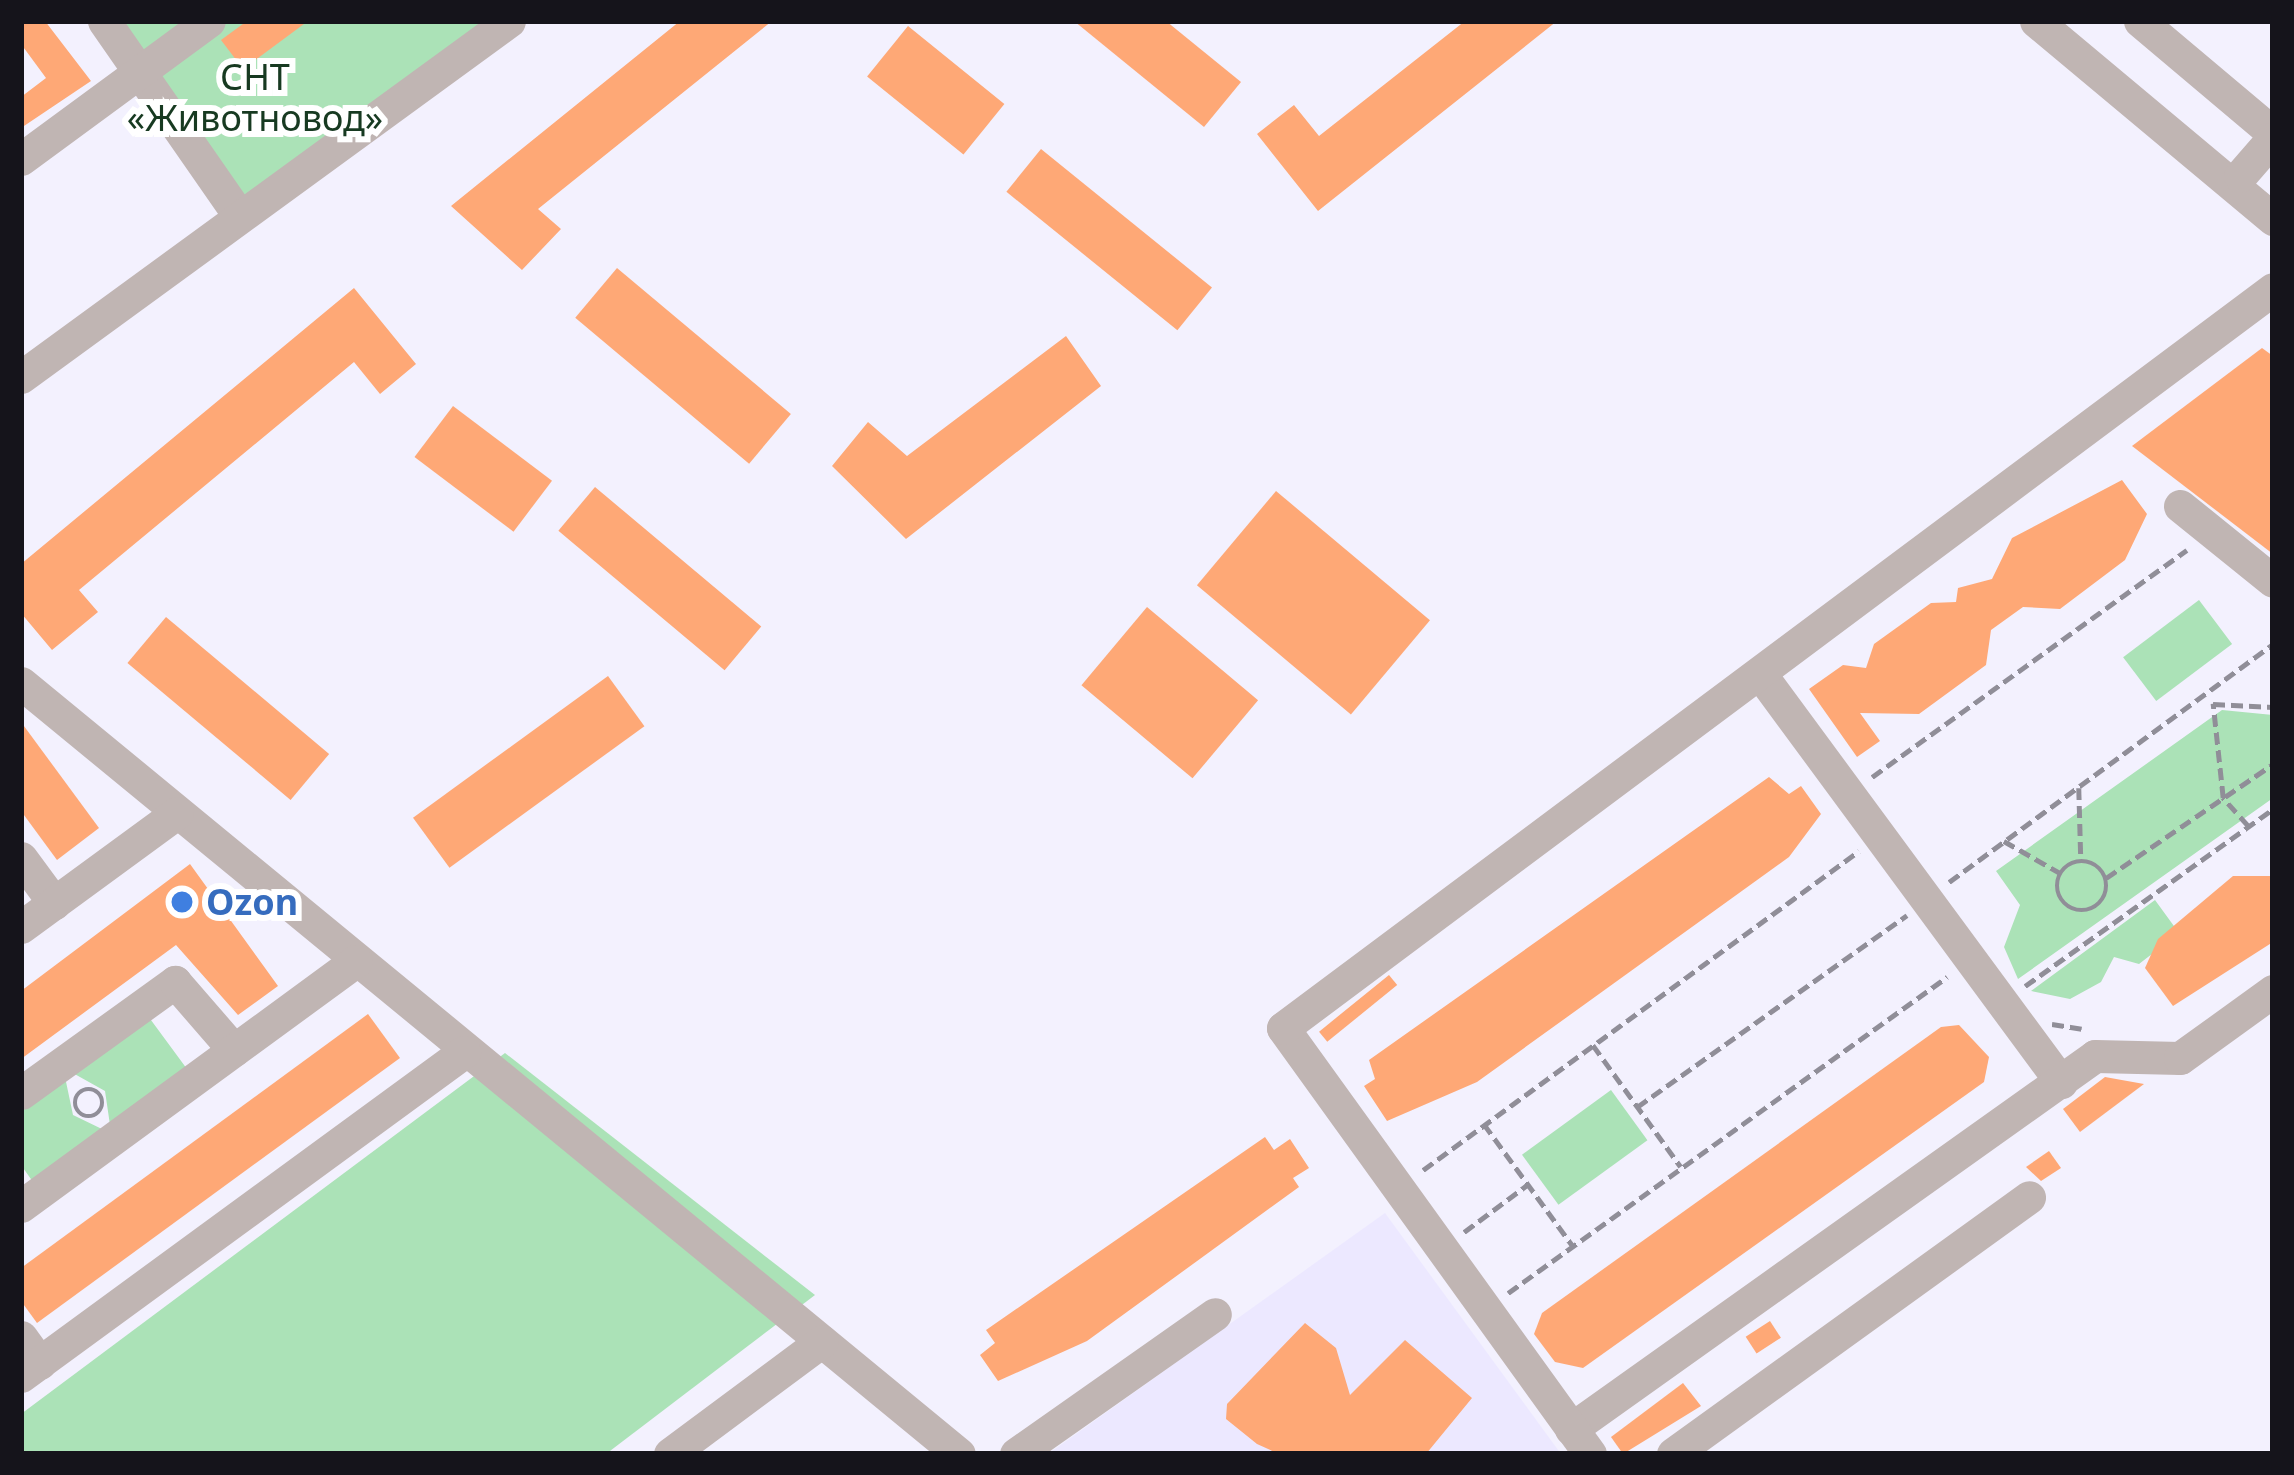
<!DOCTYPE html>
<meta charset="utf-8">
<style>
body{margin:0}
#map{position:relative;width:2294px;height:1475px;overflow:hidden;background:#f3f1fe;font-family:"Noto Sans",sans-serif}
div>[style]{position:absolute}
.built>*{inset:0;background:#ece8ff}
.green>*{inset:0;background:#abe2b7;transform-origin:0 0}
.building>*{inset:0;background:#fea876;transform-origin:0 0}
.path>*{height:4.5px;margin-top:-2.25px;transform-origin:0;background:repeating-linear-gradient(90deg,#908e98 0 12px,transparent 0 18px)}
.path>.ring{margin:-2.25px;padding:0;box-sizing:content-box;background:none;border:4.5px solid #908e98;border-radius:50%}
.minor>*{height:33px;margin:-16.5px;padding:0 16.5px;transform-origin:16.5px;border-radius:16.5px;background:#c0b5b3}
.dots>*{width:33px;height:33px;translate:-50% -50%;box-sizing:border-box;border:6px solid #fff;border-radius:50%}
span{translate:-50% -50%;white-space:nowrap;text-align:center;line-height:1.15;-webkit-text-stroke:12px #fff;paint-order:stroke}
.park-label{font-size:36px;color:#173a21}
.shop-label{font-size:36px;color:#366cbe;font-weight:700}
.left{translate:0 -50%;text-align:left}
.frame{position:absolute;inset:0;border:24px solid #15141b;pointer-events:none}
</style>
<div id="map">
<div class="built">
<div style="clip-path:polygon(1385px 1213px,1561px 1454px,1048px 1454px)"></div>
</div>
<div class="green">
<div style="clip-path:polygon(104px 21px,495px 21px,239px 200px)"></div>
<div style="left:2199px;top:600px;width:55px;height:95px;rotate:53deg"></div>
<div style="clip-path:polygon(2222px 710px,2273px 715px,2273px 798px,2018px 979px,2004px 947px,2020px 905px,1996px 871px)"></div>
<div style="clip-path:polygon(2155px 900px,2179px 933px,2139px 964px,2114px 957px,2101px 982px,2070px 999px,2031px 991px)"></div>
<div style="clip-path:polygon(148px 1016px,187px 1069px,110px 1125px,105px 1091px,71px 1072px)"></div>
<div style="clip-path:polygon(505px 1053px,815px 1295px,606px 1454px,21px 1454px,21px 1414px)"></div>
<div style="clip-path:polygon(65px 1077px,73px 1115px,104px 1130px,33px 1182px,21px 1165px,21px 1109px)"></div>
<div style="left:1611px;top:1090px;width:62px;height:110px;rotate:54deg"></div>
</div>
<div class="building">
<div style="clip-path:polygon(21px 21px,45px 21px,91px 81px,21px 128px,21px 97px,46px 78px,21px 44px)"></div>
<div style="clip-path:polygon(247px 21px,308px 21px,243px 69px,221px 40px)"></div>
<div style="clip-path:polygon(680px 21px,772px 21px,538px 209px,561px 229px,522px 270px,451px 206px)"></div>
<div style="clip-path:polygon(1074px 21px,1166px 21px,1241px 82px,1204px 127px)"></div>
<div style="clip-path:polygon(1465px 21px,1557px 21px,1318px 211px,1257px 134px,1294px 105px,1319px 136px)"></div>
<div style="left:908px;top:26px;width:124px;height:65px;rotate:39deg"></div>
<div style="left:1041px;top:149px;width:220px;height:55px;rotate:39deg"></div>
<div style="left:617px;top:268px;width:227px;height:65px;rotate:40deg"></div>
<div style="clip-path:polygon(354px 288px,416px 364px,380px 394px,354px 362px,79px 590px,98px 612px,52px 650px,21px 613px,21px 564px)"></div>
<div style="clip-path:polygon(1066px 336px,1101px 386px,906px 539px,832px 466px,868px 422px,907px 456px)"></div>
<div style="clip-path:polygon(2262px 348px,2273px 356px,2273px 554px,2132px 446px)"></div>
<div style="left:453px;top:406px;width:124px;height:64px;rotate:37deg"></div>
<div style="clip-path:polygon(2122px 480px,2147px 514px,2125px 560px,2060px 609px,2023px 607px,1991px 630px,1986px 665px,1919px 714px,1860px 713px,1880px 741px,1857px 757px,1809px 689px,1843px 665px,1866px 668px,1874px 644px,1931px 603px,1956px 602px,1958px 588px,1992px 579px,2012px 538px)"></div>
<div style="left:595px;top:487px;width:217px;height:57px;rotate:40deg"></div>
<div style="left:1276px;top:491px;width:201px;height:123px;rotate:40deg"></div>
<div style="left:1147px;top:607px;width:145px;height:102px;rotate:40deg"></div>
<div style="left:166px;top:617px;width:213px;height:60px;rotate:40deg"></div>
<div style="left:608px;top:676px;width:62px;height:241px;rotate:54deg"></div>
<div style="clip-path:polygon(21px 722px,99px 828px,57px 860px,21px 811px)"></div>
<div style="clip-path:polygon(1769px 777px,1789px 794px,1801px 786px,1821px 814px,1789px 857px,1477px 1082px,1387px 1121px,1364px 1086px,1375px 1079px,1369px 1060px)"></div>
<div style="clip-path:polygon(190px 864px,278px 986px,238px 1015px,176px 945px,21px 1059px,21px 991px)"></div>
<div style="clip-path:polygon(2233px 876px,2273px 876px,2273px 942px,2173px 1006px,2145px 968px,2158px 939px)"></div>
<div style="left:1389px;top:975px;width:13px;height:90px;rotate:51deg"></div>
<div style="clip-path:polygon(368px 1014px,400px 1058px,37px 1323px,21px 1301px,21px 1268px)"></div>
<div style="clip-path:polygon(1959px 1025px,1989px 1057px,1984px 1082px,1583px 1368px,1555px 1362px,1534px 1334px,1542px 1313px,1941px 1027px)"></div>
<div style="clip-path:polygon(2105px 1077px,2144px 1084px,2080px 1132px,2063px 1109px)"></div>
<div style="clip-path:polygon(1265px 1137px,1274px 1150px,1290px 1139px,1309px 1168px,1293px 1178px,1299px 1187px,1087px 1341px,998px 1381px,980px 1355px,995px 1343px,986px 1330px)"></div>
<div style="clip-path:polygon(2049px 1151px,2061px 1168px,2041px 1181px,2026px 1167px)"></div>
<div style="left:1770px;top:1321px;width:20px;height:29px;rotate:57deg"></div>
<div style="clip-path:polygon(1305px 1323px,1336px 1348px,1350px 1395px,1405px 1340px,1472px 1398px,1426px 1454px,1279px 1454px,1257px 1444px,1226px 1419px,1227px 1404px)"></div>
<div style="clip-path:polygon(1683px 1383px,1701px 1406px,1623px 1454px,1611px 1437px)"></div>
</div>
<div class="path">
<div style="left:1872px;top:777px;width:388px;rotate:-35.8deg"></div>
<div style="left:2079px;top:788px;width:73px;rotate:88.4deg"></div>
<div style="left:2248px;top:826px;width:38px;rotate:-132deg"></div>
<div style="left:2223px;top:798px;width:95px;rotate:-96.1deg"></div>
<div style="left:2213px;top:704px;width:60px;rotate:2.9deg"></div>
<div style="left:2004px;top:841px;width:64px;rotate:29.7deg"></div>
<div class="ring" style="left:2057px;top:861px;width:45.5px;height:45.5px"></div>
<div style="left:2106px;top:878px;width:202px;rotate:-34.3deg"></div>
<div style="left:1949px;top:882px;width:402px;rotate:-36.3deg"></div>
<div style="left:2025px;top:986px;width:305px;rotate:-35.5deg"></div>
<div style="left:2052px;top:1024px;width:30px;rotate:9deg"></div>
<div style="left:1593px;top:1045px;width:150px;rotate:54.2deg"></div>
<div class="ring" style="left:75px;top:1089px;width:23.5px;height:23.5px"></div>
<div style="left:1637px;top:1107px;width:331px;rotate:-35.4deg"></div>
<div style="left:1484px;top:1124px;width:151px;rotate:53.9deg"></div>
<div style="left:1423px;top:1170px;width:540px;rotate:-36.19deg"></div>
<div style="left:1464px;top:1232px;width:79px;rotate:-36.7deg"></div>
<div style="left:1508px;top:1293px;width:541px;rotate:-35.75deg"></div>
</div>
<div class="minor">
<div style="left:104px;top:21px;width:235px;rotate:55.2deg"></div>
<div style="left:2036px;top:21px;width:309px;rotate:39.9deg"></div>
<div style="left:2140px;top:21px;width:174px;rotate:40.1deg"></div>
<div style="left:21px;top:159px;width:233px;rotate:-36.3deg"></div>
<div style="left:2240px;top:176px;width:50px;rotate:-49deg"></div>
<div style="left:21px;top:377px;width:604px;rotate:-36.11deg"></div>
<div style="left:2180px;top:506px;width:119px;rotate:38.9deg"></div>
<div style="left:1761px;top:675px;width:506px;rotate:53.61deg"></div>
<div style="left:21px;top:683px;width:1214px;rotate:39.42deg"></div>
<div style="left:21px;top:858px;width:56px;rotate:53.7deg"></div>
<div style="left:21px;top:927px;width:193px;rotate:-36.2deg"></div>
<div style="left:21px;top:1093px;width:190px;rotate:-35.8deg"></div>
<div style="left:175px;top:982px;width:90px;rotate:49.1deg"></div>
<div style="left:21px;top:1206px;width:415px;rotate:-36.2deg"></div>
<div style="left:21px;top:1337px;width:32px;rotate:54deg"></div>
<div style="left:21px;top:1376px;width:549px;rotate:-36.18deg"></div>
<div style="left:1571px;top:1429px;width:643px;rotate:-35.44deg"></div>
<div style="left:2095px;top:1056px;width:85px;rotate:1.3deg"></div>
<div style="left:2180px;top:1058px;width:115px;rotate:-35.8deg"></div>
<div style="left:670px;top:1454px;width:189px;rotate:-36.6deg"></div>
<div style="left:1016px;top:1454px;width:243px;rotate:-35.1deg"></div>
<div style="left:1590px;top:1454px;width:525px;rotate:-125.78deg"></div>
<div style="left:1283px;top:1028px;width:1235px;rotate:-36.74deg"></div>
<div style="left:1673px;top:1454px;width:439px;rotate:-35.8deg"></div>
</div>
<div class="dots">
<div style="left:182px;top:902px;background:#3f7fe0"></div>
</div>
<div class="park-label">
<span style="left:255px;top:97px">СНТ<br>«Животновод»</span>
</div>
<div class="shop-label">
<span class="left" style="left:206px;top:902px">Ozon</span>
</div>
<div class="frame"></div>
</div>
